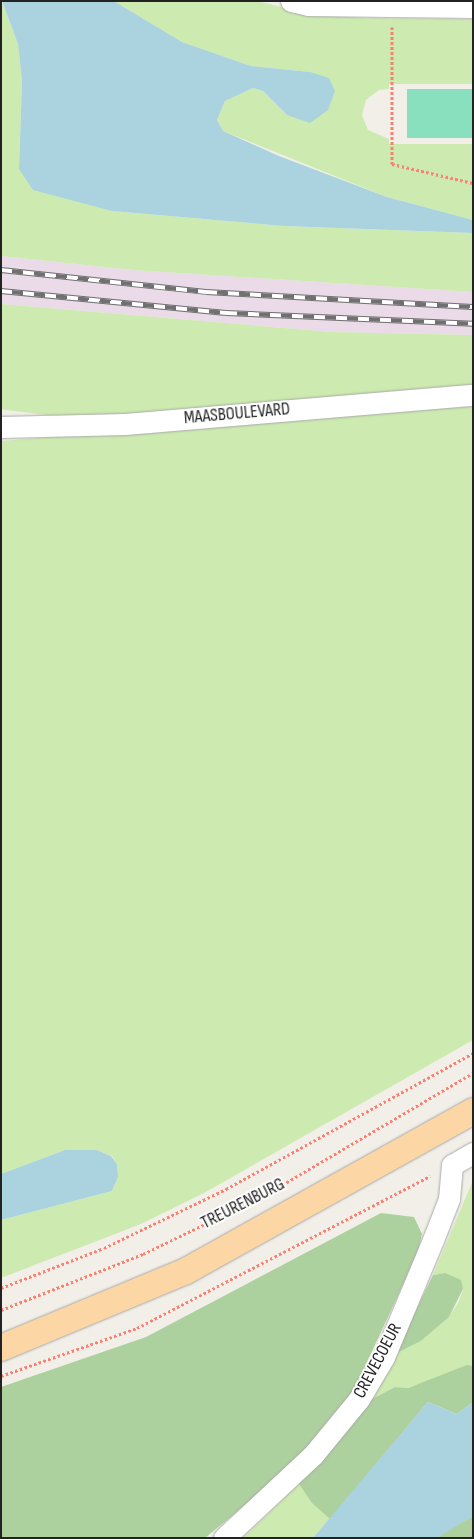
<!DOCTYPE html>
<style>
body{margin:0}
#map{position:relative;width:474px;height:1539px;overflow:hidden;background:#f2efe9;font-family:"Sofia Sans Condensed",sans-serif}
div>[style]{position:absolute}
.industrial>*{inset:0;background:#ebdbe8}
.grass>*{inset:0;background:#cdebb0}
.forest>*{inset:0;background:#add19e}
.pitch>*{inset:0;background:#88e0be;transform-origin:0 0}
.water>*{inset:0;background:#aad3df}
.path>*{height:3px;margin-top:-1.5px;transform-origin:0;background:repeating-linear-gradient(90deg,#fa8072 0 2.5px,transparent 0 5px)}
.roads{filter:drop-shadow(0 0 1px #a9a9a9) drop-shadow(0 0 1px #a9a9a9)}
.minor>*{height:21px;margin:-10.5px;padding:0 10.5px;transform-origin:10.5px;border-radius:10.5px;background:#fff}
.major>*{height:26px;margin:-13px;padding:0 13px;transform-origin:13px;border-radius:13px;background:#fcd6a4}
.rail>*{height:5.5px;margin-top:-2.75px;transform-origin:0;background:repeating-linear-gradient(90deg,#fff 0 11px,#707070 0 22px);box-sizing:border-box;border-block:1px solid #707070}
span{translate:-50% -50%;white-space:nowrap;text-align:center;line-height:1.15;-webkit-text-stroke:4px #fff;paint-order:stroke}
.street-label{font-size:18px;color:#222}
.frame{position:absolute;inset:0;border:2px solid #222;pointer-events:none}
</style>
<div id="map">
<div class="industrial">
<div style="clip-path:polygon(1px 256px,133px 270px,473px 292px,473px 335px,332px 332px,1px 304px)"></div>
</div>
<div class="grass">
<div style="clip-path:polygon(2px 1px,18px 44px,22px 81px,19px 169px,112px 211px,284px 226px,473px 233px,473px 292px,133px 270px,1px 256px)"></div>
<div style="clip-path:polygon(114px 1px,257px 1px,307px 13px,361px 18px,473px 19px,473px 84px,389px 84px,389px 89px,379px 90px,366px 100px,362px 115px,368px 130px,389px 139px,389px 144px,473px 144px,473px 220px,387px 197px,223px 131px,217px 120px,225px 101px,253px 88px,263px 91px,287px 115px,310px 72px,251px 66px,182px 42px)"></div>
<div style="clip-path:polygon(1px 304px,332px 332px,473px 335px,473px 386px,109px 416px,55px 416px,6px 410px,1px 409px)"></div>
<div style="clip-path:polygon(473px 403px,473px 1040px,204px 1193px,141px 1224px,1px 1278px,1px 1220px,112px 1191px,118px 1177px,117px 1164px,112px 1156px,97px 1150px,65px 1150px,1px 1174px,1px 441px)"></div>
<div style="clip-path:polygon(473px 1180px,473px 1366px,407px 1388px,395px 1387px,372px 1399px,395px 1354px,421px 1341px,449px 1317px,458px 1303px,463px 1290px,445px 1273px,433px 1275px)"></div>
<div style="clip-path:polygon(299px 1484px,330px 1519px,313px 1538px,243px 1538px)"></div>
</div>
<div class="forest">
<div style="clip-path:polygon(381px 1213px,414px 1217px,422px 1234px,418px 1252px,349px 1401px,333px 1422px,268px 1486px,205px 1538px,1px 1538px,1px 1387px,146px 1337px)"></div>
<div style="clip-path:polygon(445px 1273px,461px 1280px,463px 1289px,449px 1317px,421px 1341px,395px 1354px,433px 1275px)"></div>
<div style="clip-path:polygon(467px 1365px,473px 1366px,473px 1402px,457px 1414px,428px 1402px,330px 1519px,312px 1503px,299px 1484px,372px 1399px,395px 1387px,408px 1388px)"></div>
<div style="clip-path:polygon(473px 1516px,473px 1538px,437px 1538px,447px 1530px)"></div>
</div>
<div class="pitch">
<div style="left:473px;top:89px;width:49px;height:66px;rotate:90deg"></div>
</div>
<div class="water">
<div style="clip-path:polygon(2px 1px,114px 1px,182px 42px,251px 66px,310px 72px,329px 78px,335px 91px,328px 110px,310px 123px,287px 115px,263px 91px,253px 88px,225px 101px,217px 120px,223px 131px,279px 156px,387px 197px,473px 220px,473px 233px,284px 226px,112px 211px,33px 190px,19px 169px,22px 81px,18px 44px)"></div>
<div style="clip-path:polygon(65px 1150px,97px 1150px,111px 1156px,117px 1164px,118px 1177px,112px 1191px,1px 1220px,1px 1174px)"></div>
<div style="clip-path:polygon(428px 1402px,457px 1414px,473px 1402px,473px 1516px,437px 1538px,313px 1538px)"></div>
</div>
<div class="path">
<div style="left:392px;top:27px;width:137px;rotate:90deg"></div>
<div style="left:392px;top:164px;width:83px;rotate:13.2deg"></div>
<div style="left:1px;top:1288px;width:110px;rotate:-21.2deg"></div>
<div style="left:104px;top:1248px;width:136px;rotate:-25.8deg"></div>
<div style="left:226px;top:1189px;width:282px;rotate:-28.8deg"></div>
<div style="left:1px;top:1310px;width:153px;rotate:-21.5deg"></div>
<div style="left:143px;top:1254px;width:136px;rotate:-25.8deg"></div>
<div style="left:265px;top:1195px;width:241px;rotate:-30.4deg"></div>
<div style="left:1px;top:1376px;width:144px;rotate:-19.4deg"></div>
<div style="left:137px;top:1328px;width:330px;rotate:-27.4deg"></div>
</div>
<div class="roads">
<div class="minor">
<div style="left:291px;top:1px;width:17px;rotate:13deg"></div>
<div style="left:308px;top:5px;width:165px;rotate:0.7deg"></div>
<div style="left:1px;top:427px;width:124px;rotate:-1.4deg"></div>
<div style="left:125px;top:424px;width:349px;rotate:-4.8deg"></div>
<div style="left:224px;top:1538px;width:122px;rotate:-43deg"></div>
<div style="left:313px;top:1455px;width:72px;rotate:-50.6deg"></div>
<div style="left:359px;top:1399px;width:49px;rotate:-59.2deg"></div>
<div style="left:384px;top:1357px;width:127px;rotate:-67.3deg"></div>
<div style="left:433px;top:1240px;width:44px;rotate:-68.7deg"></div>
<div style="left:449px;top:1199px;width:34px;rotate:-85deg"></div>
<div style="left:452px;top:1165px;width:24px;rotate:-30deg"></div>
</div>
<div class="major">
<div style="left:1px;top:1348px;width:200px;rotate:-22.6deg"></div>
<div style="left:186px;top:1271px;width:329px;rotate:-29.1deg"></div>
</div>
</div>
<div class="rail">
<div style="left:1px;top:270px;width:206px;rotate:6.1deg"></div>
<div style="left:206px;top:292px;width:267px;rotate:3.2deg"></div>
<div style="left:1px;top:291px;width:226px;rotate:5.6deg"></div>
<div style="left:226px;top:313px;width:247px;rotate:2.5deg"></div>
</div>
<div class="street-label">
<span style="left:237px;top:414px;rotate:-5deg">MAASBOULEVARD</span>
<span style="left:243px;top:1204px;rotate:-27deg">TREURENBURG</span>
<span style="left:378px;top:1361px;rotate:-62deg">CREVECOEUR</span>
</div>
<div class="frame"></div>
</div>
